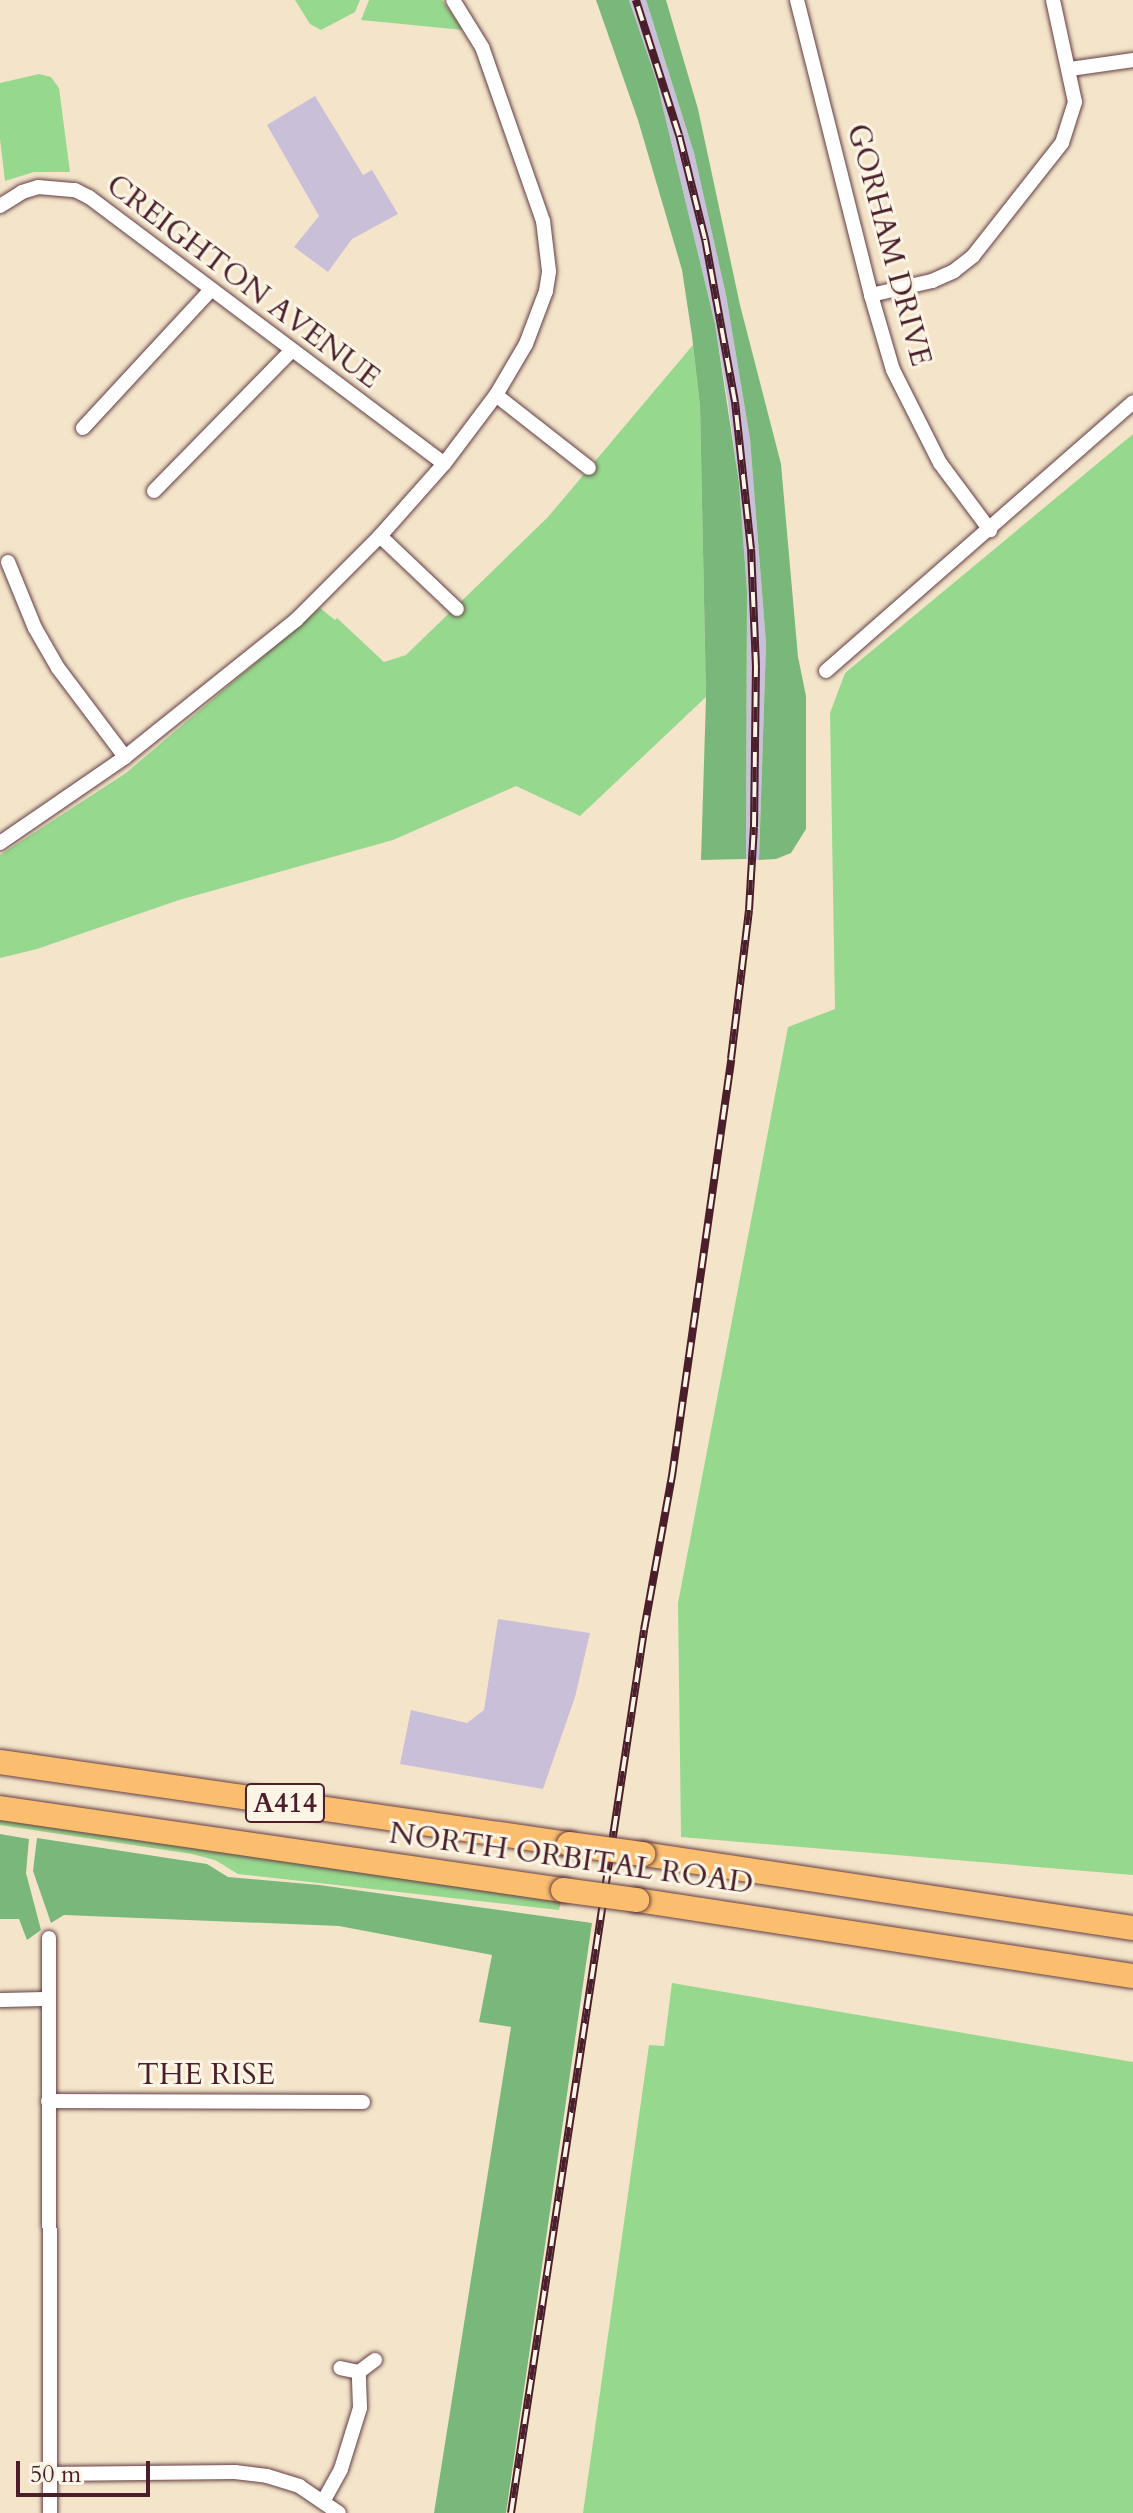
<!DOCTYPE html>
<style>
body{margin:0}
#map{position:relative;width:1133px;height:2513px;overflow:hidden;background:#f4e5ca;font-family:Cardo,serif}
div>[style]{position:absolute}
.industrial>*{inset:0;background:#c9bfd8}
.green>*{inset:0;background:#97d88f}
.forest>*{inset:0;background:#79b87a}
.roads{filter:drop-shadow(0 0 2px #643d43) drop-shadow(0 0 2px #643d43)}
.minor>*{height:14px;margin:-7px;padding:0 7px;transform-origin:7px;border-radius:7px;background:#fff}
.trunk>*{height:24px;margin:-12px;padding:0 12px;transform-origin:12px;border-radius:12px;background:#fbbe6e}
.rail>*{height:8px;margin-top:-4px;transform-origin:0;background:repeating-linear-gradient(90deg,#fcf5e5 0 15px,#4a1f2b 0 30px);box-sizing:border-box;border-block:2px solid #4a1f2b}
.bridges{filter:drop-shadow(0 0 2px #643d43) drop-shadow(0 0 2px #643d43)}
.trunk-bridge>*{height:24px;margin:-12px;padding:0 12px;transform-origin:12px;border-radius:12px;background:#fbbe6e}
span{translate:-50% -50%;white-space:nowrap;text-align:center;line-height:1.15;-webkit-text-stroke:6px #fcf5e5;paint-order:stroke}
.shield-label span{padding:2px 6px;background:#fcf5e5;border:2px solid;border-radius:6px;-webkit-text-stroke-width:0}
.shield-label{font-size:28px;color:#4a1f2b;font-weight:700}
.street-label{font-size:30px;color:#4a1f2b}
.scale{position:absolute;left:16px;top:2461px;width:134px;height:36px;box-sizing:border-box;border:4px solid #4a1f2b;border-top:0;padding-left:10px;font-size:24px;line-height:28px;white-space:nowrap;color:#4a1f2b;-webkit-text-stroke:6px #fcf5e5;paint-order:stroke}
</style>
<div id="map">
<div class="industrial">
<div style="clip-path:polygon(629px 0,646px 0,694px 153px,726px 295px,750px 439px,766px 643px,759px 860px,746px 859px,747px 591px,739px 483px,727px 396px,715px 324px,656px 79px)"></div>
<div style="clip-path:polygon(315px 96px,363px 175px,372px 170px,398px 214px,352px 239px,328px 272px,294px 247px,319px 216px,267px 125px)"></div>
<div style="clip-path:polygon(498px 1619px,590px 1633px,575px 1697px,543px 1789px,400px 1764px,411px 1710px,467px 1723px,484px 1710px)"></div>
</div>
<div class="green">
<div style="clip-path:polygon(295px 0,360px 0,355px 12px,321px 30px,310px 24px)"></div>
<div style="clip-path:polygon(369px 0,442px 0,463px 30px,361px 20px)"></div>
<div style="clip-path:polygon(39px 74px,51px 77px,59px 88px,70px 172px,34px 172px,5px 181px,0 139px,0 83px)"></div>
<div style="clip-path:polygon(693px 345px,700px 406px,706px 697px,580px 816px,516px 786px,393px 840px,179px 900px,37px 949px,0 958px,0 855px,126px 773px,320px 608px,335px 620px,337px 618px,384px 662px,406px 655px,548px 517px)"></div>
<div style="clip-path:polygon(1133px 434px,1133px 1875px,681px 1837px,678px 1603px,788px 1027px,835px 1009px,830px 713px,845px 673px)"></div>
<div style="clip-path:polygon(0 1818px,561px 1901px,559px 1910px,238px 1874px,215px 1860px,192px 1854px,0 1825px)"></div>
<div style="clip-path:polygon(672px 1983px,1133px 2062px,1133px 2513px,583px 2513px,649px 2045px,664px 2046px)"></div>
</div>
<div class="forest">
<div style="clip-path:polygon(596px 0,629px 0,656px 79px,715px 324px,739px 483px,747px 591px,746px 859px,701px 860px,706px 697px,700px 406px,692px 336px,682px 270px,638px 120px)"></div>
<div style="clip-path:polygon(646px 0,666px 0,698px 109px,740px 305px,781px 464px,798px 657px,806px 696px,806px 829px,791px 853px,776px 859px,759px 860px,766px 643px,750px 439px,726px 295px,694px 153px)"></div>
<div style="clip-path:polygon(0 1834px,29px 1839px,26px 1873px,41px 1930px,27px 1940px,19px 1919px,0 1919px)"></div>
<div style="clip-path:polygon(37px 1838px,207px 1864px,228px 1877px,319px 1885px,592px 1923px,506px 2513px,434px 2513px,511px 2027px,479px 2022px,492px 1955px,339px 1926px,64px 1915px,51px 1923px,33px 1871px)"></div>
</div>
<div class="roads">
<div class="minor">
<div style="left:797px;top:0;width:304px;rotate:75.9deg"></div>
<div style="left:871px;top:295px;width:78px;rotate:73.7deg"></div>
<div style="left:893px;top:370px;width:104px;rotate:63.2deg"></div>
<div style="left:940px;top:463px;width:84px;rotate:53.3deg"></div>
<div style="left:1070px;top:69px;width:64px;rotate:-8.1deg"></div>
<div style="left:0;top:206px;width:26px;rotate:-32deg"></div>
<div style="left:22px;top:192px;width:17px;rotate:-17deg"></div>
<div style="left:38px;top:187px;width:37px;rotate:5deg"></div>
<div style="left:75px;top:190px;width:16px;rotate:27deg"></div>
<div style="left:89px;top:197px;width:444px;rotate:36.9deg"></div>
<div style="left:871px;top:295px;width:63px;rotate:-12.9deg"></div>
<div style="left:932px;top:281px;width:24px;rotate:-24deg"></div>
<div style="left:954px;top:271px;width:24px;rotate:-38deg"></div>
<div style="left:973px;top:256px;width:144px;rotate:-51.8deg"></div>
<div style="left:1062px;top:143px;width:43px;rotate:-72.4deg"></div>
<div style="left:1075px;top:102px;width:104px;rotate:-102.2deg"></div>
<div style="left:496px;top:395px;width:118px;rotate:38.1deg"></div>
<div style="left:83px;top:428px;width:188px;rotate:-47.2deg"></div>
<div style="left:154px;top:491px;width:197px;rotate:-45.6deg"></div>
<div style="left:380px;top:536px;width:106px;rotate:43.5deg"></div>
<div style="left:8px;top:562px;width:71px;rotate:67.8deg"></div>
<div style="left:35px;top:628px;width:46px;rotate:60.1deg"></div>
<div style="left:58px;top:668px;width:111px;rotate:53deg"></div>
<div style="left:826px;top:671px;width:408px;rotate:-41.2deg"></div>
<div style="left:0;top:843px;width:152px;rotate:-34.5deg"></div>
<div style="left:125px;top:757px;width:219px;rotate:-38.7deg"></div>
<div style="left:296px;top:620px;width:119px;rotate:-45deg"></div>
<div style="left:380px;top:536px;width:96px;rotate:-48.4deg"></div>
<div style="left:444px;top:464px;width:86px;rotate:-53deg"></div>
<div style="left:496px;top:395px;width:59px;rotate:-59.5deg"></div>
<div style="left:526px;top:344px;width:57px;rotate:-69.3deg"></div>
<div style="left:546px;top:291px;width:20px;rotate:-81deg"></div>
<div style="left:549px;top:271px;width:50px;rotate:-96.8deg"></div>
<div style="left:543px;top:221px;width:184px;rotate:-109.3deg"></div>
<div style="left:482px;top:47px;width:55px;rotate:-121.7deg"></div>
<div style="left:49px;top:1938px;width:575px;rotate:89.9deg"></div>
<div style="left:0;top:2000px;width:47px;rotate:-1.2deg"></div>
<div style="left:48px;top:2101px;width:315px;rotate:0.2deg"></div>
<div style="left:359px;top:2372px;width:20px;rotate:-37deg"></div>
<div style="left:49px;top:2474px;width:186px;rotate:-0.6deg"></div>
<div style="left:235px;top:2472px;width:32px;rotate:7deg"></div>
<div style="left:267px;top:2476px;width:34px;rotate:17deg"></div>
<div style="left:299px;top:2486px;width:48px;rotate:34deg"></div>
<div style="left:324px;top:2500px;width:35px;rotate:-61deg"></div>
<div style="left:341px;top:2469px;width:64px;rotate:-72.7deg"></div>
<div style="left:360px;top:2408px;width:36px;rotate:-92deg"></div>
<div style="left:359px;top:2372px;width:19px;rotate:-168deg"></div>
</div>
<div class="trunk">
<div style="left:0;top:1762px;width:575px;rotate:8.2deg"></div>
<div style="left:0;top:1808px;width:569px;rotate:8.29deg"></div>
<div style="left:643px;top:1854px;width:496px;rotate:8.6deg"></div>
<div style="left:637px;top:1900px;width:502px;rotate:8.71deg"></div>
</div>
</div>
<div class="rail">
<div style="left:511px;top:2513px;width:893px;rotate:-81.43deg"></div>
<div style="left:644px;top:1630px;width:157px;rotate:-79.7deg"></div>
<div style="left:672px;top:1476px;width:421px;rotate:-81.9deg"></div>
<div style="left:731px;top:1059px;width:150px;rotate:-83.1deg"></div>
<div style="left:749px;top:910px;width:83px;rotate:-86.6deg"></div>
<div style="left:754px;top:827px;width:160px;rotate:-89.3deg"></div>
<div style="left:756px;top:667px;width:118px;rotate:-92.4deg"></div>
<div style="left:751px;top:549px;width:148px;rotate:-96.2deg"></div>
<div style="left:735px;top:402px;width:166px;rotate:-100.4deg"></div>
<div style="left:705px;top:239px;width:107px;rotate:-104deg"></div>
<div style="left:679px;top:135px;width:142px;rotate:-107.7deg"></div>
</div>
<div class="bridges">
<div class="trunk-bridge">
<div style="left:569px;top:1844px;width:75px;rotate:7.7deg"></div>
<div style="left:563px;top:1890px;width:75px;rotate:7.7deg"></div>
</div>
</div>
<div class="shield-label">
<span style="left:285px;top:1803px">A414</span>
</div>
<div class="street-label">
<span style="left:889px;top:245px;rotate:75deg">GORHAM DRIVE</span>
<span style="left:243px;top:282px;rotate:37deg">CREIGHTON AVENUE</span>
<span style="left:571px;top:1859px;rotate:8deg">NORTH ORBITAL ROAD</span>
<span style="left:206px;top:2075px">THE RISE</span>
</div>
<div class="scale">50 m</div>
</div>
